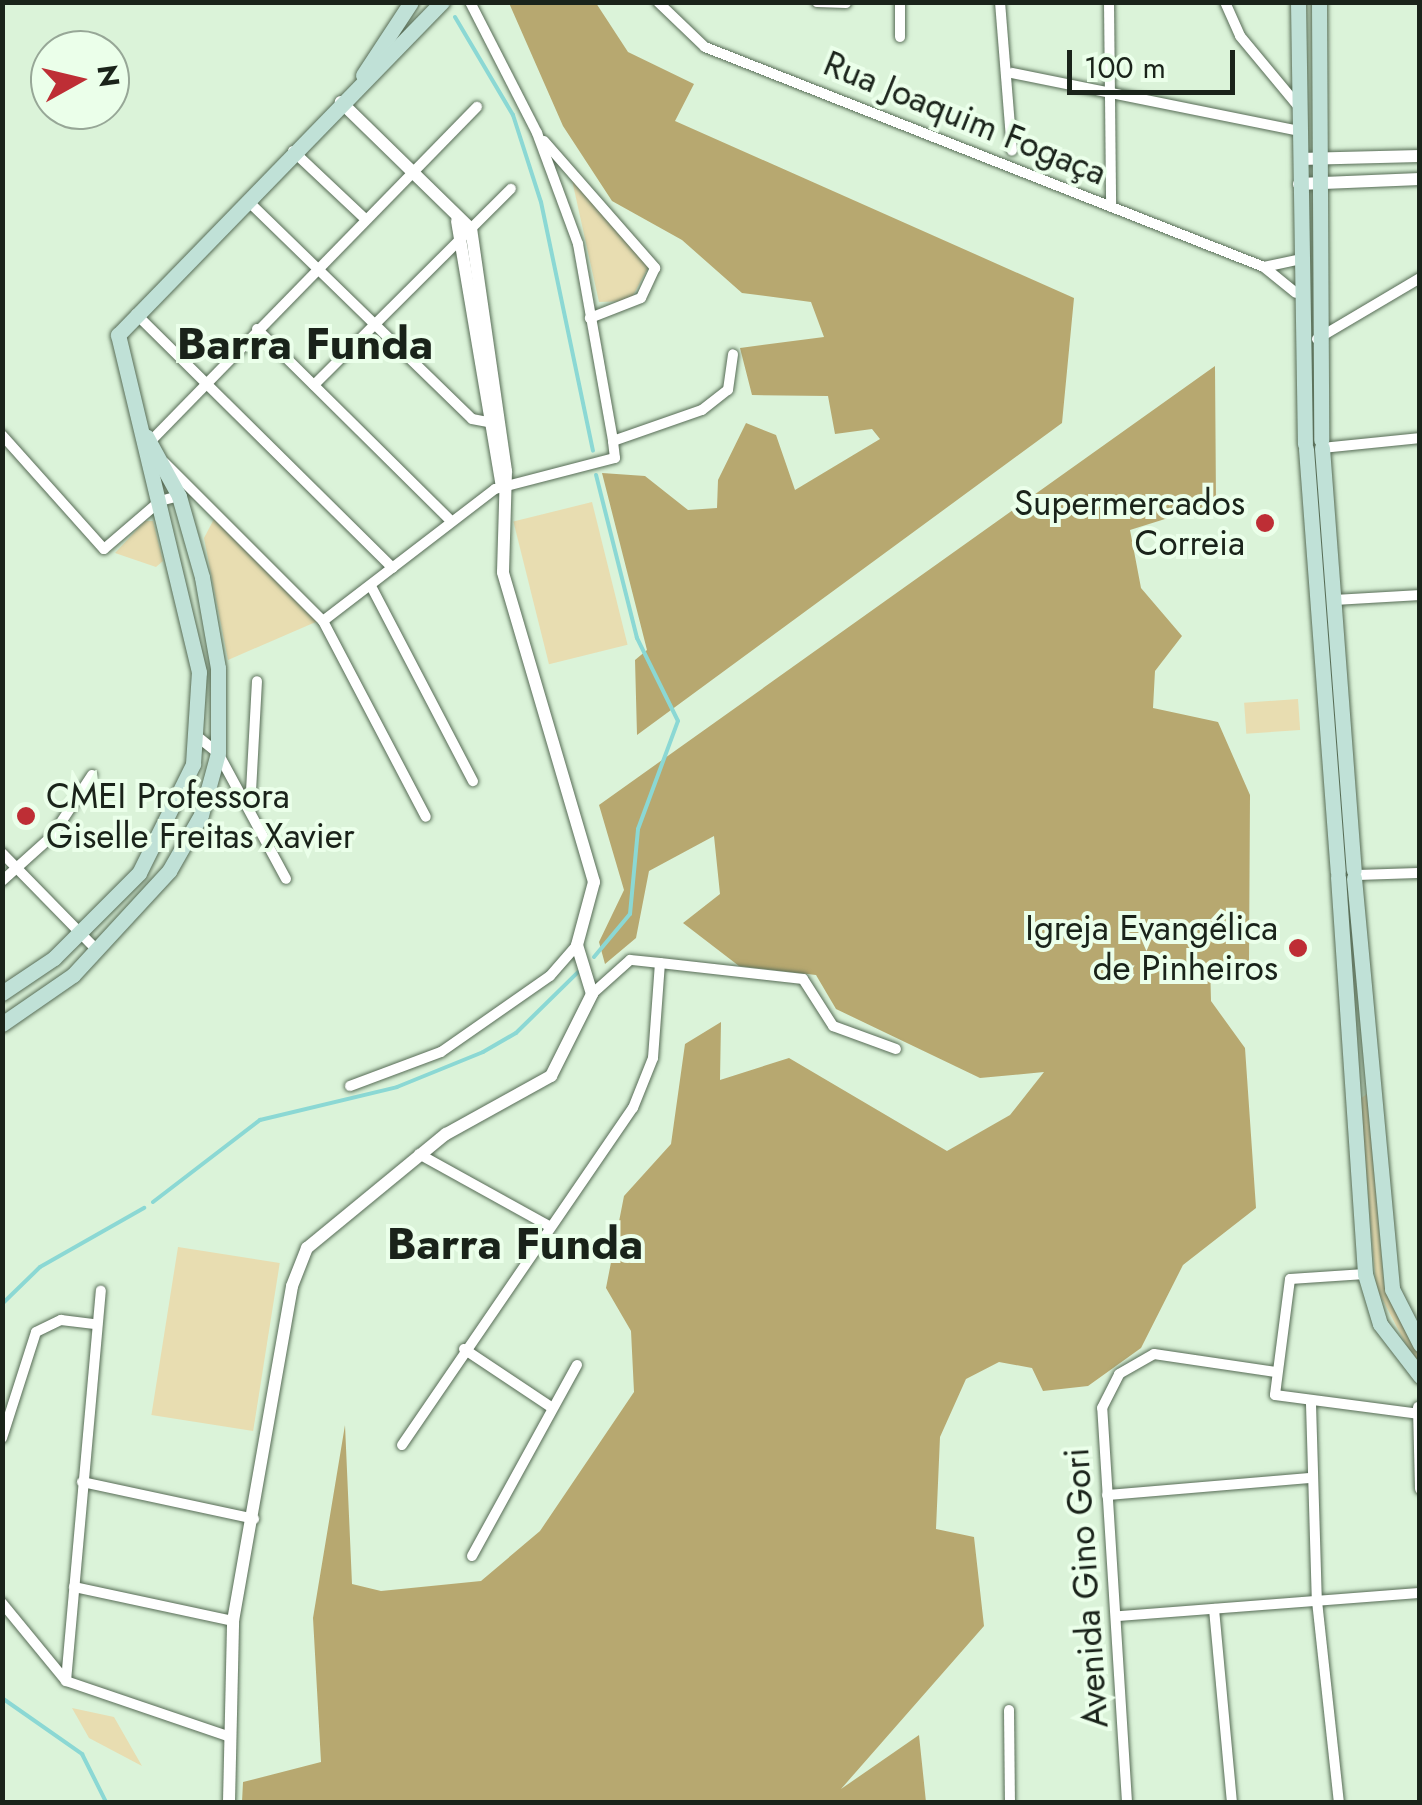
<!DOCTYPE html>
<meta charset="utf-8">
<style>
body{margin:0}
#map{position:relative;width:1422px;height:1805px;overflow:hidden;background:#dbf3d9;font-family:Jost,sans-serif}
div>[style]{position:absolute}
.green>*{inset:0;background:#e8ddb1;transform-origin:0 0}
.forest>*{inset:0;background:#b7a870}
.stream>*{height:4px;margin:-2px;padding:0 2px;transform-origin:2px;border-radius:2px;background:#8bd8d4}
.roads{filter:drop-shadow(0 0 2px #576c56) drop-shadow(0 0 2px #576c56)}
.minor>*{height:10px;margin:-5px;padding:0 5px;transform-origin:5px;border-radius:5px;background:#fff}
.tertiary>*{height:12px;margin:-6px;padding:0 6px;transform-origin:6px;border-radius:6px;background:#fff}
.secondary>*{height:15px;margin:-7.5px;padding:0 7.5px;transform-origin:7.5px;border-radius:7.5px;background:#c0e1d7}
.dots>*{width:28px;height:28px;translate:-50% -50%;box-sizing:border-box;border:5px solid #ebffea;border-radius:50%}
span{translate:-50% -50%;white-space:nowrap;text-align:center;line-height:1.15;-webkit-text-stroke:8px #ebffea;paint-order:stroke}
.street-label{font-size:35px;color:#1a231a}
.poi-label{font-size:35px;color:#1a231a}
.right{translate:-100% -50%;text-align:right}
.left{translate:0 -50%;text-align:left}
.district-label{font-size:45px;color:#1a231a;font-weight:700}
.frame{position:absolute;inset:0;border:5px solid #1a231a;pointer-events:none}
.north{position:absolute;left:30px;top:30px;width:100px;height:100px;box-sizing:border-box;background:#ebffea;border:2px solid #97a797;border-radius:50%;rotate:82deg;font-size:28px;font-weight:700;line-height:40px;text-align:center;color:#1a231a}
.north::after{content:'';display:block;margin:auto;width:35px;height:45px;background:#be2e35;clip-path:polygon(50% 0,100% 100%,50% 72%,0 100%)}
.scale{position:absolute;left:1067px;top:50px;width:168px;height:45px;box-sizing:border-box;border:5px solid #1a231a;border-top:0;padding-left:12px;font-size:30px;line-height:35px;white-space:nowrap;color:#1a231a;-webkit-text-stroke:8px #ebffea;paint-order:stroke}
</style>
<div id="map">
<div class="green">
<div style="clip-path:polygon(572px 180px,649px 266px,630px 301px,599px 302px)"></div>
<div style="left:592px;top:502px;width:147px;height:81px;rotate:76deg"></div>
<div style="clip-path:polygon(215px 517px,318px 621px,228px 660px,204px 538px)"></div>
<div style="clip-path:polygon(145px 521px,153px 521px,163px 561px,156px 567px,115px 553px)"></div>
<div style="left:1298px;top:699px;width:31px;height:54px;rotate:86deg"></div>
<div style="clip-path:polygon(1367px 1094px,1384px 1285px,1419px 1351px,1419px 1369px,1376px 1287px,1360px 1099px)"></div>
<div style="left:178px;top:1247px;width:103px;height:170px;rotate:9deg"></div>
<div style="clip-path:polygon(72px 1708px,114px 1717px,142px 1766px,89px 1738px)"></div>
</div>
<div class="forest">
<div style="clip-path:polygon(509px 3px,596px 3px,628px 52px,694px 84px,675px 121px,1074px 298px,1062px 423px,637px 735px,635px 660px,647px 650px,602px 473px,645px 476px,688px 510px,717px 508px,718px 480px,746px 423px,776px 435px,795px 490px,880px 439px,872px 429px,835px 434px,828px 396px,752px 395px,740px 348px,824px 337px,811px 302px,742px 293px,682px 240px,612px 201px,563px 126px)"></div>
<div style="clip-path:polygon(1215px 366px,1216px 503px,1130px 530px,1141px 588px,1182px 636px,1155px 671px,1153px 708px,1218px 722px,1250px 795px,1249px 961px,1210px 963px,1211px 1001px,1245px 1048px,1256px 1208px,1183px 1265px,1141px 1348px,1088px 1386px,1043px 1391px,1032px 1368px,999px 1362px,966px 1379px,940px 1437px,936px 1529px,974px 1537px,984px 1626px,841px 1789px,919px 1735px,926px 1802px,242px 1802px,243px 1782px,321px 1762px,313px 1618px,345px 1425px,352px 1584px,381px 1591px,481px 1581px,540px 1531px,634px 1392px,631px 1331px,606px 1288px,624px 1196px,671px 1144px,685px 1044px,721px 1022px,720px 1080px,789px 1058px,947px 1151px,1010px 1115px,1044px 1072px,980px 1078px,836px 1009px,816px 975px,739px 966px,683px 923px,720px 894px,714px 836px,649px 871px,636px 938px,605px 964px,599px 942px,624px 890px,599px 805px)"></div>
</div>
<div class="stream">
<div style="left:455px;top:17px;width:114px;rotate:59.4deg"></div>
<div style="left:513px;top:115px;width:91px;rotate:72.2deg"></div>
<div style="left:541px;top:202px;width:254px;rotate:78.2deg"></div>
<div style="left:594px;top:957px;width:56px;rotate:-50.1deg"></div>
<div style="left:630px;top:914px;width:85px;rotate:-84.6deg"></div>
<div style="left:638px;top:829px;width:115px;rotate:-69.7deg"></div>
<div style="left:678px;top:721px;width:93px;rotate:-116.3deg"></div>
<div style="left:637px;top:638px;width:168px;rotate:-104.1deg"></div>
<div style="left:153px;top:1202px;width:135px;rotate:-37.5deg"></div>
<div style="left:260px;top:1120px;width:141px;rotate:-13.5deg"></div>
<div style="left:397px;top:1087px;width:93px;rotate:-22.1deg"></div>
<div style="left:483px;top:1052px;width:38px;rotate:-30deg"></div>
<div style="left:516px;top:1033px;width:88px;rotate:-44.5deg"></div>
<div style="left:2px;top:1304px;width:53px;rotate:-44.2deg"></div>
<div style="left:40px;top:1267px;width:120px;rotate:-29.6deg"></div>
<div style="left:2px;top:1698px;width:98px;rotate:35deg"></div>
<div style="left:82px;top:1754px;width:54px;rotate:63.4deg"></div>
</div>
<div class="roads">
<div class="minor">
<div style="left:470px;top:2px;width:147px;rotate:62.9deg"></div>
<div style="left:537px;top:133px;width:118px;rotate:69.7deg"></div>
<div style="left:578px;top:244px;width:200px;rotate:79.9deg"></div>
<div style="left:658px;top:2px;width:65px;rotate:43.8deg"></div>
<div style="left:705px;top:47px;width:601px;rotate:21.48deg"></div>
<div style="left:1264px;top:267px;width:41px;rotate:39.1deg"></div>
<div style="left:817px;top:2px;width:29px;rotate:2deg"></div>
<div style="left:900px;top:2px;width:35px;rotate:90deg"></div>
<div style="left:1000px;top:2px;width:149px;rotate:85.4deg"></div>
<div style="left:1109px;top:2px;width:205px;rotate:89.4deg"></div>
<div style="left:1225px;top:2px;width:37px;rotate:66deg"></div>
<div style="left:1240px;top:36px;width:92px;rotate:50.3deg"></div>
<div style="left:1012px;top:73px;width:294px;rotate:11.4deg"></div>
<div style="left:544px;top:141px;width:169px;rotate:48.8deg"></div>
<div style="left:655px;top:268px;width:33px;rotate:115deg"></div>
<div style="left:641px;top:298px;width:55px;rotate:158.6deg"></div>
<div style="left:293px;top:151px;width:98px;rotate:43.3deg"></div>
<div style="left:249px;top:202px;width:311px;rotate:44.2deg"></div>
<div style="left:472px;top:419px;width:26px;rotate:11deg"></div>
<div style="left:1264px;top:267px;width:34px;rotate:-12deg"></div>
<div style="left:136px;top:314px;width:361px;rotate:44.7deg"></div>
<div style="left:257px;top:329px;width:270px;rotate:44.7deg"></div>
<div style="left:1317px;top:339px;width:120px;rotate:-30.6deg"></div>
<div style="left:314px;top:385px;width:278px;rotate:-44.9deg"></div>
<div style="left:2px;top:435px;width:153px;rotate:48.2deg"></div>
<div style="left:104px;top:549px;width:74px;rotate:-40.6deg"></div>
<div style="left:160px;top:501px;width:20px;rotate:-15deg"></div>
<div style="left:146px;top:446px;width:474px;rotate:-45.7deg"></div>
<div style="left:1322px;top:448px;width:99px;rotate:-5.8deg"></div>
<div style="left:165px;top:463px;width:223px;rotate:45deg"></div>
<div style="left:323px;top:621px;width:221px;rotate:62.3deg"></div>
<div style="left:372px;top:588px;width:218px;rotate:62.4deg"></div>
<div style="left:1335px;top:600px;width:85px;rotate:-3.4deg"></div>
<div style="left:323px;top:621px;width:217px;rotate:-37.5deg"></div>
<div style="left:495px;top:489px;width:124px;rotate:-14.5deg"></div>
<div style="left:615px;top:458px;width:17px;rotate:-97deg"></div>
<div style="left:613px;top:441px;width:94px;rotate:-19.2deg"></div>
<div style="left:702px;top:410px;width:33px;rotate:-38deg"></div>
<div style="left:728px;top:390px;width:36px;rotate:-82deg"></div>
<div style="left:198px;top:737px;width:26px;rotate:39deg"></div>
<div style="left:218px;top:753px;width:143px;rotate:61.6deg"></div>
<div style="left:250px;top:810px;width:129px;rotate:-86.9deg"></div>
<div style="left:2px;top:853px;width:137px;rotate:45.6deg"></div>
<div style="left:1355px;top:875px;width:65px;rotate:-1.8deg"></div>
<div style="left:2px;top:881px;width:67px;rotate:-42deg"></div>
<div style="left:52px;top:836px;width:73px;rotate:-56.7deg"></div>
<div style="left:660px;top:963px;width:144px;rotate:6.4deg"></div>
<div style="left:803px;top:979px;width:56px;rotate:57.4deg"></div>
<div style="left:833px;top:1026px;width:67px;rotate:20.1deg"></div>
<div style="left:350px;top:1086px;width:97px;rotate:-20.5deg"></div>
<div style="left:441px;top:1052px;width:133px;rotate:-34.9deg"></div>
<div style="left:550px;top:976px;width:41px;rotate:-48.9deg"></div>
<div style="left:419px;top:1154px;width:149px;rotate:29deg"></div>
<div style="left:1365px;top:1274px;width:75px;rotate:176.2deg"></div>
<div style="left:1290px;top:1279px;width:117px;rotate:97.4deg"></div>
<div style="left:1275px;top:1395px;width:146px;rotate:7.5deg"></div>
<div style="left:464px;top:1349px;width:105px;rotate:33.7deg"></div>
<div style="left:1311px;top:1404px;width:197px;rotate:88.3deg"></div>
<div style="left:1317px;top:1601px;width:202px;rotate:83.8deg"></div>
<div style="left:1418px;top:1407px;width:82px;rotate:88.6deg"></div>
<div style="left:2px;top:1438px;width:111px;rotate:-72.2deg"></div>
<div style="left:36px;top:1332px;width:28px;rotate:-26deg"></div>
<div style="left:61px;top:1320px;width:34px;rotate:7deg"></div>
<div style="left:402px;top:1445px;width:409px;rotate:-55.6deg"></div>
<div style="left:633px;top:1108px;width:54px;rotate:-68.2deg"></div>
<div style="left:653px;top:1058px;width:95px;rotate:-85.8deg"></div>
<div style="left:660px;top:963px;width:30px;rotate:-174deg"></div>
<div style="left:630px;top:960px;width:51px;rotate:138.2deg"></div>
<div style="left:82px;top:1482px;width:176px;rotate:12.1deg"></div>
<div style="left:1107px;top:1495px;width:204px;rotate:-4.8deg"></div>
<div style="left:472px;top:1556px;width:218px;rotate:-61.2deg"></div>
<div style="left:74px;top:1587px;width:163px;rotate:12.1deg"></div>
<div style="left:2px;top:1603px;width:101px;rotate:50.6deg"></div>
<div style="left:66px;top:1681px;width:171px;rotate:18.8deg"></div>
<div style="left:1214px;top:1609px;width:194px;rotate:84.7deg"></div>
<div style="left:1120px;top:1616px;width:301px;rotate:-4.4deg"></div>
<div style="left:66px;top:1681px;width:392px;rotate:-84.9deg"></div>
<div style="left:1009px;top:1710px;width:92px;rotate:89.4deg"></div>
<div style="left:1127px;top:1802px;width:395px;rotate:-93.6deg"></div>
<div style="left:1102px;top:1408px;width:38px;rotate:-63deg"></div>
<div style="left:1119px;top:1374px;width:40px;rotate:-29.7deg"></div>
<div style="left:1154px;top:1354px;width:123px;rotate:8.4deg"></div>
</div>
<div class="tertiary">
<div style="left:1300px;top:159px;width:120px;rotate:-1.4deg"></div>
<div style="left:1299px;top:184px;width:121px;rotate:-2.4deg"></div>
<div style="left:457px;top:221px;width:270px;rotate:80.4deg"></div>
<div style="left:229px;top:1802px;width:181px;rotate:-88.7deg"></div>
<div style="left:233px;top:1621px;width:340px;rotate:-80deg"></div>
<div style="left:292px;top:1286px;width:41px;rotate:-68.5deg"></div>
<div style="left:307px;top:1248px;width:180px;rotate:-39.4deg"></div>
<div style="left:446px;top:1134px;width:120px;rotate:-28.9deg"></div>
<div style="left:551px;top:1076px;width:92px;rotate:-63.4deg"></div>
<div style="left:592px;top:994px;width:51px;rotate:-107deg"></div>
<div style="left:577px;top:945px;width:65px;rotate:-74.9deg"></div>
<div style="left:594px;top:882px;width:323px;rotate:-106.4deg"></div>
<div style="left:503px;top:572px;width:101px;rotate:-88.3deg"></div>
<div style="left:506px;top:471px;width:245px;rotate:-98.2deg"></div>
<div style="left:471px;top:229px;width:182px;rotate:-135.7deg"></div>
</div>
<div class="secondary">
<div style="left:1298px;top:2px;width:442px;rotate:89.1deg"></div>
<div style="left:1319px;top:2px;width:438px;rotate:89.7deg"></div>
<div style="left:363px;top:75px;width:87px;rotate:-56.7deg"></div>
<div style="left:1322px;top:448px;width:423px;rotate:85.7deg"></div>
<div style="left:1306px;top:449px;width:424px;rotate:85.7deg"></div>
<div style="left:1338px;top:877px;width:398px;rotate:86.1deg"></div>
<div style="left:1365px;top:1274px;width:52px;rotate:73.3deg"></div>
<div style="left:1380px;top:1324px;width:66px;rotate:52.4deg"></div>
<div style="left:1354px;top:878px;width:413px;rotate:84.7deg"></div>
<div style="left:1392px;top:1289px;width:62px;rotate:63deg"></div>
<div style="left:2px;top:993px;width:63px;rotate:-33.9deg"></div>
<div style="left:54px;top:958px;width:120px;rotate:-45deg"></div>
<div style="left:139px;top:873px;width:122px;rotate:-63.6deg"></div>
<div style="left:193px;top:764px;width:92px;rotate:-86.3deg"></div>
<div style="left:199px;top:672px;width:347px;rotate:-103.5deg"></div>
<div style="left:118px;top:335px;width:465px;rotate:-45.8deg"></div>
<div style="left:2px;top:1024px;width:86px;rotate:-34.6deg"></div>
<div style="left:73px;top:975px;width:142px;rotate:-47.3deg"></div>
<div style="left:169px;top:871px;width:64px;rotate:-60.3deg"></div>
<div style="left:201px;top:815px;width:64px;rotate:-74.7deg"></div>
<div style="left:218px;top:753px;width:85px;rotate:-90deg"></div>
<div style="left:218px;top:668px;width:92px;rotate:-100deg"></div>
<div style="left:202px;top:577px;width:84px;rotate:-105.9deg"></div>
<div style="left:179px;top:496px;width:68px;rotate:-118.8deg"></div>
</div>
</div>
<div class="dots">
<div style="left:1265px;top:523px;background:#be2e35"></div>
<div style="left:26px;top:816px;background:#be2e35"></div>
<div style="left:1298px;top:948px;background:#be2e35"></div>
</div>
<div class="street-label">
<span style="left:965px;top:118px;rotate:22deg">Rua Joaquim Fogaça</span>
<span style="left:1086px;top:1588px;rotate:-94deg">Avenida Gino Gori</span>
</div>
<div class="poi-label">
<span class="right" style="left:1245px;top:523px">Supermercados<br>Correia</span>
<span class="left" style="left:46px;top:816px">CMEI Professora<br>Giselle Freitas Xavier</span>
<span class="right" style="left:1278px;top:948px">Igreja Evangélica<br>de Pinheiros</span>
</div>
<div class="district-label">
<span style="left:305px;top:344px">Barra Funda</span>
<span style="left:515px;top:1244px">Barra Funda</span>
</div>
<div class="frame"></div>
<div class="north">N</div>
<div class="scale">100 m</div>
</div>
